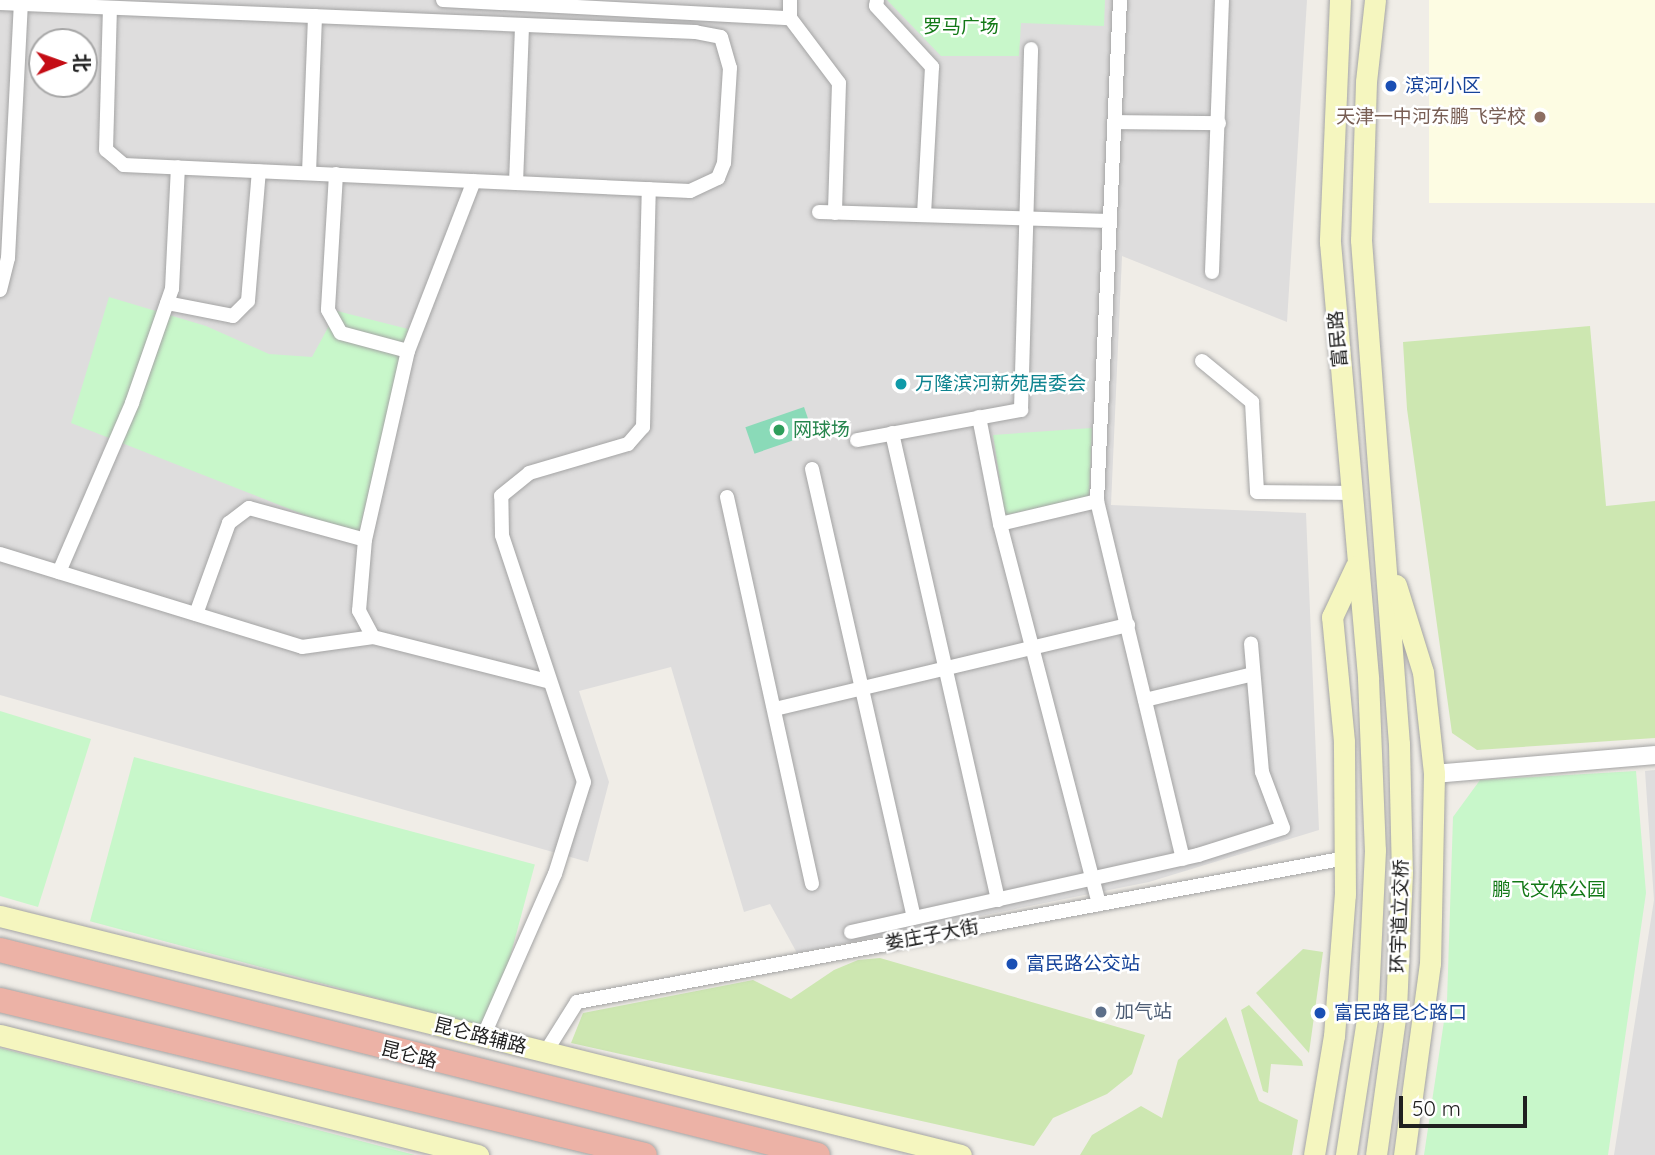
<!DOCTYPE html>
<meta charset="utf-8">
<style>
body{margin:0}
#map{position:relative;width:1655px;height:1155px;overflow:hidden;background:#f0ede7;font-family:Quicksand,"Noto Sans SC",sans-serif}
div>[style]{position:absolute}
.residential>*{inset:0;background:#dedddd}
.education>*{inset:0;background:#fdfce3;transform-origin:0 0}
.grass>*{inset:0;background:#cde7b1}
.park>*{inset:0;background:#c8f7ca;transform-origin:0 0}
.pitch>*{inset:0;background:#8adab8;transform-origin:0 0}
.roads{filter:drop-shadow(0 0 2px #a4a4a4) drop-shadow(0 0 2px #a4a4a4)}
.minor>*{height:14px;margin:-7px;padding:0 7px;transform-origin:7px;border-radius:7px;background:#fff}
.tertiary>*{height:18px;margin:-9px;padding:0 9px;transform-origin:9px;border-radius:9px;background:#fff}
.secondary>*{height:21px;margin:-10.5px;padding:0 10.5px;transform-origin:10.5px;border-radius:10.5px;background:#f5f6bf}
.trunk>*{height:24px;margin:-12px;padding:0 12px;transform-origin:12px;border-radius:12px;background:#ecb2a6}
.dots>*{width:19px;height:19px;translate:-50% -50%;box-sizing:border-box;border:4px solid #fff;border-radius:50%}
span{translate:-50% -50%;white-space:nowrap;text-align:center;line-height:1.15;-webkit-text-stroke:5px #fff;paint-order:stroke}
.park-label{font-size:19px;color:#137917}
.transit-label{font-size:19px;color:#164399}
.left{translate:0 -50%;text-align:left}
.education-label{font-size:19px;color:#785e54}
.right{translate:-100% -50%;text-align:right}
.street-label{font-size:19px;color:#202020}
.culture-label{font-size:19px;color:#0d838f}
.leisure-label{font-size:19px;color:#27864d}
.service-label{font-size:19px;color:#4e5e75}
.north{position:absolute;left:28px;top:28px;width:70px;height:70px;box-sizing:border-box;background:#fff;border:2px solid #a6a6a6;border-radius:50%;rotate:89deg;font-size:19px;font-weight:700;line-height:28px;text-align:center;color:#202020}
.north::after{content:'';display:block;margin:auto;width:24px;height:32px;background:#c40c14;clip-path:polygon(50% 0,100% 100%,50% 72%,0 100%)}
.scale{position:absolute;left:1399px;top:1096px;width:128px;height:32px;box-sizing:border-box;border:4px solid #202020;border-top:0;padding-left:9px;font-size:21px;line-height:24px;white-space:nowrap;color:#202020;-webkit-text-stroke:5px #fff;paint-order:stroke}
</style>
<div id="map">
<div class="residential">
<div style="clip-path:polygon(evenodd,0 0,1307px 0,1287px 322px,1122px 256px,1111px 505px,1306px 513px,1319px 830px,1149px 882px,797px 953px,770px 904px,744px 912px,671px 667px,579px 691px,609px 782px,588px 862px,0 695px,0 0,42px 42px,84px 42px,84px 84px,42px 84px,42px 42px)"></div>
<div style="clip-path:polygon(1655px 770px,1655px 1155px,1614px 1155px,1654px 900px,1645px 771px)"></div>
</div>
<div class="education">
<div style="left:1429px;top:0;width:226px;height:203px"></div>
</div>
<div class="grass">
<div style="clip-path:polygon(1590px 326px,1606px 506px,1655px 501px,1655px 738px,1477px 750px,1452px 733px,1407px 409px,1403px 342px)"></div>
<div style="clip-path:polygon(1303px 949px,1323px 952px,1309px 1053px,1256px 993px)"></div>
<div style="clip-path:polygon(880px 958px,1145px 1035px,1132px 1074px,1107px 1094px,1053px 1118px,1034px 1146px,571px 1043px,583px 1013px,753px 980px,791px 999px,834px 970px,858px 960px)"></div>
<div style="clip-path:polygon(1249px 1005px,1302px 1061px,1303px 1066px,1271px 1064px,1268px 1093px,1263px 1091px,1241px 1010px)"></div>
<div style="clip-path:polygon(1226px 1017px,1259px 1101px,1298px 1120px,1292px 1155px,1080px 1155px,1092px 1135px,1141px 1106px,1162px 1118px,1178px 1060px)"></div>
</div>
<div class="park">
<div style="clip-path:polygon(887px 0,1105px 0,1104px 26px,1021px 23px,1019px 56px,941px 56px)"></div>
<div style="clip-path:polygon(109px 297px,206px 326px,269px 354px,312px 357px,337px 311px,408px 329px,358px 536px,71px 423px)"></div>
<div style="clip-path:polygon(1092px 428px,1089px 497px,1005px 515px,993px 435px)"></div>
<div style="clip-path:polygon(0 711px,91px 739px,38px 907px,0 896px)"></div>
<div style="left:134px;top:757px;width:415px;height:170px;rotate:15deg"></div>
<div style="clip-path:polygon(1636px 771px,1646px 893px,1608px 1155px,1424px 1155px,1447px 1001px,1453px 817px,1480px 780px)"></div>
<div style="clip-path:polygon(0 1048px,109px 1076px,415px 1155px,0 1155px)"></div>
</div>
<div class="pitch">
<div style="left:804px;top:407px;width:28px;height:62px;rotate:71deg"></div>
</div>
<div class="roads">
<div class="minor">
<div style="left:443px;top:0;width:347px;rotate:3deg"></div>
<div style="left:790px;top:18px;width:81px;rotate:53deg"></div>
<div style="left:839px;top:83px;width:130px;rotate:91.8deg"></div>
<div style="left:877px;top:0;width:6px;rotate:99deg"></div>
<div style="left:876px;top:6px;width:83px;rotate:47.4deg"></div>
<div style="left:932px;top:67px;width:148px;rotate:93.1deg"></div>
<div style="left:1120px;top:0;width:502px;rotate:92.63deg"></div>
<div style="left:1097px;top:501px;width:368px;rotate:76.5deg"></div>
<div style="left:0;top:3px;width:696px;rotate:2.39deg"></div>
<div style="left:695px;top:32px;width:26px;rotate:11deg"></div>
<div style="left:721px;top:37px;width:32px;rotate:74deg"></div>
<div style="left:730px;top:68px;width:95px;rotate:93.6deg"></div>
<div style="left:724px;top:163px;width:16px;rotate:112deg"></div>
<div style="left:718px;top:178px;width:31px;rotate:155deg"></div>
<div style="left:690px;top:191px;width:567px;rotate:-177.37deg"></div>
<div style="left:124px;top:165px;width:23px;rotate:-140deg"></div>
<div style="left:106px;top:150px;width:142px;rotate:-88.4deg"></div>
<div style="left:790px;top:18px;width:18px;rotate:-90deg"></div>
<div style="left:1115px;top:122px;width:104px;rotate:0.6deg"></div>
<div style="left:309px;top:173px;width:157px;rotate:-87.8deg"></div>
<div style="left:336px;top:174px;width:136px;rotate:93.4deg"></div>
<div style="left:328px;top:310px;width:26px;rotate:61deg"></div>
<div style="left:341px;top:333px;width:69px;rotate:15deg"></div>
<div style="left:516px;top:183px;width:158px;rotate:-87.8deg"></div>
<div style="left:819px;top:212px;width:291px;rotate:1.8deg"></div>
<div style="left:1212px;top:272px;width:272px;rotate:-87.9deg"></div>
<div style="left:0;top:290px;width:33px;rotate:-76deg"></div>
<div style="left:8px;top:258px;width:254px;rotate:-87.1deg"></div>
<div style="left:167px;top:303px;width:67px;rotate:11.1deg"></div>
<div style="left:233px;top:316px;width:21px;rotate:-45deg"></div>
<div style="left:248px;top:301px;width:130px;rotate:-85.2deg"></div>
<div style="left:1202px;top:361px;width:65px;rotate:39.4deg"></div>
<div style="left:1252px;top:402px;width:90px;rotate:86.8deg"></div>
<div style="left:1257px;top:492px;width:94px;rotate:0.6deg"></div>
<div style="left:979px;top:417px;width:109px;rotate:78.9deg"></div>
<div style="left:1000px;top:524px;width:393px;rotate:75.4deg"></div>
<div style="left:892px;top:433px;width:479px;rotate:77.2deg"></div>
<div style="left:857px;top:440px;width:167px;rotate:-10.4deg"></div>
<div style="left:1021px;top:410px;width:361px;rotate:-88.4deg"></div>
<div style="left:812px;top:469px;width:460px;rotate:77.2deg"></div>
<div style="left:727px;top:497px;width:396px;rotate:77.6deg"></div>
<div style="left:1000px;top:524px;width:100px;rotate:-13.3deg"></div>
<div style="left:0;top:554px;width:316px;rotate:17.1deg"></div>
<div style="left:302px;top:647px;width:72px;rotate:-8deg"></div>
<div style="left:373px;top:637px;width:179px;rotate:14.2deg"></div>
<div style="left:59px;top:572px;width:184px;rotate:-66.6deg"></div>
<div style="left:132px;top:403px;width:121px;rotate:-70.7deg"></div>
<div style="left:172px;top:289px;width:122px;rotate:-87.2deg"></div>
<div style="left:196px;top:614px;width:97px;rotate:-70.1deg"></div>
<div style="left:229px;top:523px;width:25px;rotate:-37deg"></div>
<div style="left:249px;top:508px;width:120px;rotate:15.4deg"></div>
<div style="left:373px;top:637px;width:30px;rotate:-118deg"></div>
<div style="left:359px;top:611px;width:71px;rotate:-85.2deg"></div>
<div style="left:365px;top:540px;width:194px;rotate:-77.2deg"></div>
<div style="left:408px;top:351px;width:182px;rotate:-68.8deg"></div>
<div style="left:1145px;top:700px;width:111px;rotate:-13.5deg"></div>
<div style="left:775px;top:709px;width:363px;rotate:-13.4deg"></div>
<div style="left:851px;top:932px;width:355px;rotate:-12.5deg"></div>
<div style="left:1198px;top:855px;width:89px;rotate:-17.6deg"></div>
<div style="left:1283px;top:828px;width:60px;rotate:-110.6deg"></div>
<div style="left:1262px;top:772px;width:129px;rotate:-94.9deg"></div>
<div style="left:483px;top:1037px;width:178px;rotate:-66.2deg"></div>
<div style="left:555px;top:874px;width:96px;rotate:-72.5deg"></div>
<div style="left:584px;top:782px;width:260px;rotate:-108.4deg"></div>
<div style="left:502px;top:535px;width:39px;rotate:-91deg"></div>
<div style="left:501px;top:496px;width:36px;rotate:-39deg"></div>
<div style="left:529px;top:473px;width:103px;rotate:-16.3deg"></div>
<div style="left:628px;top:444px;width:23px;rotate:-49deg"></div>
<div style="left:643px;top:427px;width:238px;rotate:-88.6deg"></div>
<div style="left:545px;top:1053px;width:60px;rotate:-57.9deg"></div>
<div style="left:577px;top:1002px;width:782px;rotate:-10.61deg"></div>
</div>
<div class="tertiary">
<div style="left:1434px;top:774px;width:222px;rotate:-4.9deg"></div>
</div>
<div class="secondary">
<div style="left:1340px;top:0;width:242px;rotate:92.4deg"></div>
<div style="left:1330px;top:242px;width:438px;rotate:85deg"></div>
<div style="left:1368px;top:678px;width:172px;rotate:87.7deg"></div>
<div style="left:1375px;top:850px;width:169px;rotate:92.7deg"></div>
<div style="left:1367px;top:1019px;width:138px;rotate:98.8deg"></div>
<div style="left:1375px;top:0;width:82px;rotate:96.3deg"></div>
<div style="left:1366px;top:82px;width:158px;rotate:91.8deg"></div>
<div style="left:1361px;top:240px;width:505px;rotate:85.69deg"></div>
<div style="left:1399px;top:744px;width:128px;rotate:88.7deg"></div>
<div style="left:1402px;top:872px;width:139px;rotate:92.5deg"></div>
<div style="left:1396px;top:1011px;width:145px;rotate:97.9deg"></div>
<div style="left:1396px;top:585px;width:91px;rotate:72.8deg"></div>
<div style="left:1423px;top:672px;width:103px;rotate:83.8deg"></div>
<div style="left:1434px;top:774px;width:189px;rotate:91.2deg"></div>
<div style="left:1430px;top:963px;width:194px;rotate:97.7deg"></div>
<div style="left:0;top:916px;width:990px;rotate:13.97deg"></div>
<div style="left:0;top:1035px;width:493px;rotate:14.1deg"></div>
<div style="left:1314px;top:1155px;width:121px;rotate:-80.5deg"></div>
<div style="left:1334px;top:1036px;width:142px;rotate:-85.6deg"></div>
<div style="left:1345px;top:894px;width:153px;rotate:-90.4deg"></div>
<div style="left:1344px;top:741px;width:125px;rotate:-95.5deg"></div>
<div style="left:1332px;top:617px;width:56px;rotate:-64.8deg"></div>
</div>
<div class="trunk">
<div style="left:0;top:950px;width:843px;rotate:14.07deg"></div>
<div style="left:0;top:1000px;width:663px;rotate:13.51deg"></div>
</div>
</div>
<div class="dots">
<div style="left:1391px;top:86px;background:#1a4fb4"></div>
<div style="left:1540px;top:117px;background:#8d6e63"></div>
<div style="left:901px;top:384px;background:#0f9aa8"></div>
<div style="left:779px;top:430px;background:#2e9e5b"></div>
<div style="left:1012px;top:964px;background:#1a4fb4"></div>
<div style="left:1101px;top:1012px;background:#5c6f8a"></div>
<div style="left:1320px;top:1013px;background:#1a4fb4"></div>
</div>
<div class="park-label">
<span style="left:961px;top:27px">罗马广场</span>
<span style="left:1549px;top:890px">鹏飞文体公园</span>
</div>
<div class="transit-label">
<span class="left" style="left:1405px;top:86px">滨河小区</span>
<span class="left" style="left:1026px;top:964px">富民路公交站</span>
<span class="left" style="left:1334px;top:1013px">富民路昆仑路口</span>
</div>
<div class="education-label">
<span class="right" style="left:1526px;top:117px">天津一中河东鹏飞学校</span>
</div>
<div class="street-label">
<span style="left:1338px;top:339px;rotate:-95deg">富民路</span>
<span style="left:1400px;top:916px;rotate:-88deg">环宇道立交桥</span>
<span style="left:932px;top:935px;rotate:-11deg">娄庄子大街</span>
<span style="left:480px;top:1036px;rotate:14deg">昆仑路辅路</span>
<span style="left:409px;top:1055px;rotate:14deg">昆仑路</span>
</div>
<div class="culture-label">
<span class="left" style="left:915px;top:384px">万隆滨河新苑居委会</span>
</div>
<div class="leisure-label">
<span class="left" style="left:793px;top:430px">网球场</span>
</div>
<div class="service-label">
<span class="left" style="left:1115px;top:1012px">加气站</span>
</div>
<div class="north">北</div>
<div class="scale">50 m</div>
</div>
